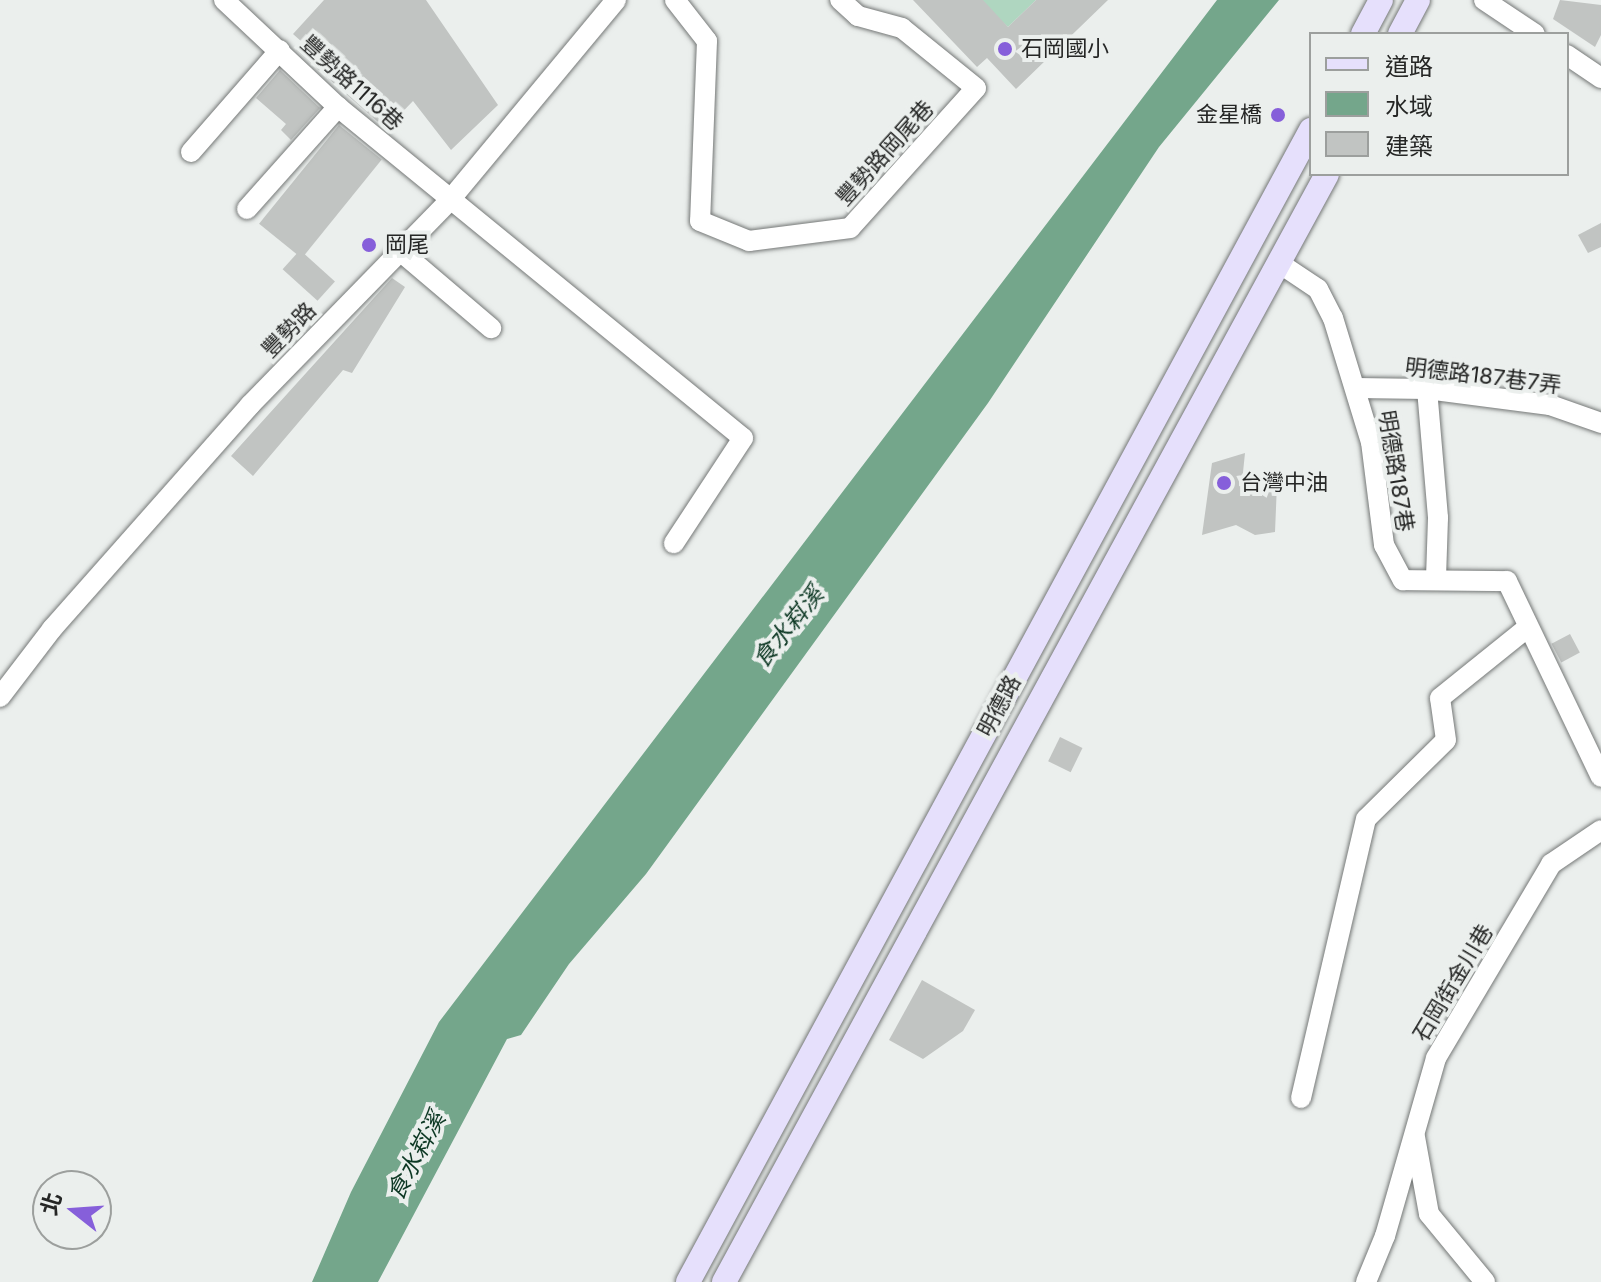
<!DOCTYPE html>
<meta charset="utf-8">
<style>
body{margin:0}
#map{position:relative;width:1601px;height:1282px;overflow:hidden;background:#ebefed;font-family:Inter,"Noto Sans TC",sans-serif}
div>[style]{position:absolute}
.green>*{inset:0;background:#afd6c0}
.water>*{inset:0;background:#74a68b}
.building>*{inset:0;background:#c1c4c2;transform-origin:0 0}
.roads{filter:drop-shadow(0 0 2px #757877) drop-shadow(0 0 2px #757877)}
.minor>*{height:20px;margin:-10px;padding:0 10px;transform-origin:10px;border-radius:10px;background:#fff}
.major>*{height:24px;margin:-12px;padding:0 12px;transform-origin:12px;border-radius:12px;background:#e6e0fc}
.dots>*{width:22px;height:22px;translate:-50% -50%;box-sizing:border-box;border:4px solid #ebefed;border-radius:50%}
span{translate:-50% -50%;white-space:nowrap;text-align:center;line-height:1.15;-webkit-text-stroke:8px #ebefed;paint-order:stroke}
.poi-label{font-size:22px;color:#252625}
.left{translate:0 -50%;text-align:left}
.right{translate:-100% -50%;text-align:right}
.street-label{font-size:22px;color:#252625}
.water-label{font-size:24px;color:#0d3824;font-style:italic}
.legend{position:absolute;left:1309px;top:32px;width:260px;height:144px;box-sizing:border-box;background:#ebefed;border:2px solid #9c9f9d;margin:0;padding:10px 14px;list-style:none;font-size:24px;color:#252625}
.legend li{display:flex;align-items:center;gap:16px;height:40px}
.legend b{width:40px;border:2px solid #9c9f9d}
.north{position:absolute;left:32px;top:1170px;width:80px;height:80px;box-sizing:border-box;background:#ebefed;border:2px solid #9c9f9d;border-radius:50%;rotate:287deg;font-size:22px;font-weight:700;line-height:32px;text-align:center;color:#252625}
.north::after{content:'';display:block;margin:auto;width:28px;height:36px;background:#865fda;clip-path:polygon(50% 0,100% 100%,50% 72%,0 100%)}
</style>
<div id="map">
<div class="green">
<div style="clip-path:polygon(978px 0,1036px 0,1008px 27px)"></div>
</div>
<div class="water">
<div style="clip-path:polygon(1217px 0,1279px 0,1159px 147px,988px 403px,646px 874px,569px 964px,521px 1035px,507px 1039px,378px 1282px,312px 1282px,351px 1192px,439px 1022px)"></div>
</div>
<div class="building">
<div style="clip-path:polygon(324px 0,426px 0,498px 105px,451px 150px,413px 101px,386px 129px,296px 50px,302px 42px,293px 34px)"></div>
<div style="clip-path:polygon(913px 0,983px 0,1008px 27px,1036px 0,1108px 0,1016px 89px,987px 58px,977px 67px)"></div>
<div style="clip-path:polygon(1560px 0,1601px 5px,1601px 35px,1595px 47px,1553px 19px)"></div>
<div style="clip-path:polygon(280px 70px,320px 108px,291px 140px,281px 130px,286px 124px,256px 98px)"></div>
<div style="left:339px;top:125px;width:55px;height:127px;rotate:39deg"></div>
<div style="clip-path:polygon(1601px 223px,1601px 247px,1588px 253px,1578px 235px)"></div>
<div style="left:300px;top:250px;width:47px;height:26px;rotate:42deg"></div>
<div style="clip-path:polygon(392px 278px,405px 287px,352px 373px,343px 370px,253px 476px,231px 456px)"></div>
<div style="clip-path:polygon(1245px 453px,1242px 482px,1277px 484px,1275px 532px,1255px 535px,1236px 525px,1202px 535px,1212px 463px)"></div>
<div style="left:1570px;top:634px;width:21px;height:21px;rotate:62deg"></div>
<div style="left:1060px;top:737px;width:25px;height:27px;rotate:26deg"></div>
<div style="clip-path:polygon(922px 980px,975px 1010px,963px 1031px,923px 1059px,889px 1040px)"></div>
</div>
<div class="roads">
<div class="minor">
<div style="left:224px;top:0;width:156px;rotate:43.2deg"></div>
<div style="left:338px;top:107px;width:523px;rotate:39.26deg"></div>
<div style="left:743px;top:438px;width:126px;rotate:123.3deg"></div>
<div style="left:675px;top:0;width:52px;rotate:52deg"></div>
<div style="left:707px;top:41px;width:180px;rotate:92.2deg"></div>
<div style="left:700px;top:221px;width:53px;rotate:22.2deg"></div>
<div style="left:749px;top:241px;width:102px;rotate:-7.3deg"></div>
<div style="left:850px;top:228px;width:188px;rotate:-48deg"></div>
<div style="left:976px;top:88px;width:95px;rotate:-141deg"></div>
<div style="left:902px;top:28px;width:46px;rotate:-164.7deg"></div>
<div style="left:858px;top:16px;width:24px;rotate:-138deg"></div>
<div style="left:1484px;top:0;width:61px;rotate:33.7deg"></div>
<div style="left:1567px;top:55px;width:41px;rotate:34.1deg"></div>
<div style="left:191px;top:152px;width:135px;rotate:-48.9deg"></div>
<div style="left:247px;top:209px;width:137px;rotate:-48.3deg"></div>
<div style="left:399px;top:250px;width:121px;rotate:40.3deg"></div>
<div style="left:1279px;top:263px;width:47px;rotate:33.7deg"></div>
<div style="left:1318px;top:289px;width:33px;rotate:63deg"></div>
<div style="left:1333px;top:318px;width:130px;rotate:73deg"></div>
<div style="left:1371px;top:442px;width:104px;rotate:82.8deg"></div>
<div style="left:1384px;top:545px;width:40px;rotate:62deg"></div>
<div style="left:1403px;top:580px;width:104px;rotate:0.6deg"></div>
<div style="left:1507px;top:581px;width:217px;rotate:64.4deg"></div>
<div style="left:1356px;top:388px;width:71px;rotate:0.8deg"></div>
<div style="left:1427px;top:389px;width:124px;rotate:7.4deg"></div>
<div style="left:1550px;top:405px;width:54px;rotate:19.4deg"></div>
<div style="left:1427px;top:389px;width:129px;rotate:85.1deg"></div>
<div style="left:1438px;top:518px;width:60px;rotate:91.9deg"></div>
<div style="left:0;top:697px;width:86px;rotate:-52.6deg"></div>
<div style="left:52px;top:629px;width:299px;rotate:-48.5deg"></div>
<div style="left:250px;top:405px;width:286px;rotate:-45.7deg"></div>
<div style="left:450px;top:200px;width:260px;rotate:-50.3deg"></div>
<div style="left:1301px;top:1098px;width:286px;rotate:-76.9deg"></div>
<div style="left:1366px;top:819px;width:112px;rotate:-44.6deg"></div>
<div style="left:1446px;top:740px;width:42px;rotate:-98.1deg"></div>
<div style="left:1440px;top:698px;width:112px;rotate:-38.8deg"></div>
<div style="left:1415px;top:1137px;width:78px;rotate:79.7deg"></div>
<div style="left:1429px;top:1214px;width:88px;rotate:50.5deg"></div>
<div style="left:1366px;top:1282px;width:50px;rotate:-67.6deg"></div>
<div style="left:1385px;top:1236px;width:185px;rotate:-74deg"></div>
<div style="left:1436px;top:1058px;width:226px;rotate:-59.3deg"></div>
<div style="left:1551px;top:864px;width:60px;rotate:-34.2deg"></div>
</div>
<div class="major">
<div style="left:1363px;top:34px;width:38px;rotate:-62deg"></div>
<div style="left:1400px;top:34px;width:38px;rotate:-62deg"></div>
<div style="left:688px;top:1282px;width:1310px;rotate:-61.6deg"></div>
<div style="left:724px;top:1282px;width:1261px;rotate:-61.44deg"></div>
</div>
</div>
<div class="dots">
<div style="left:1005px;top:49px;background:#865fda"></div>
<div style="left:1278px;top:115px;background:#865fda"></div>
<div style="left:369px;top:245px;background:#865fda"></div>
<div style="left:1224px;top:483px;background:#865fda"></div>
</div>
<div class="poi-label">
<span class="left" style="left:1021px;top:49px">石岡國小</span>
<span class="right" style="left:1262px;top:115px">金星橋</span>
<span class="left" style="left:385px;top:245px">岡尾</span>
<span class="left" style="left:1240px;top:483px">台灣中油</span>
</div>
<div class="street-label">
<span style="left:352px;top:83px;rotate:42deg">豐勢路1116巷</span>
<span style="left:885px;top:153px;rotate:-48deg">豐勢路岡尾巷</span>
<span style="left:289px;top:330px;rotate:-46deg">豐勢路</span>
<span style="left:1483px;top:376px;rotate:7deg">明德路187巷7弄</span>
<span style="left:1396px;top:471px;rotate:81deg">明德路187巷</span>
<span style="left:999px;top:706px;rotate:-62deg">明德路</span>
<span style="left:1453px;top:983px;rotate:-59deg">石岡街金川巷</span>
</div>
<div class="water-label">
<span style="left:788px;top:627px;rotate:-51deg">食水嵙溪</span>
<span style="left:416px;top:1156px;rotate:-62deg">食水嵙溪</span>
</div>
<ul class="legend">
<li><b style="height:10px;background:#e6e0fc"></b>道路</li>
<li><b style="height:22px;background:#74a68b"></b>水域</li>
<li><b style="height:22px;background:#c1c4c2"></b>建築</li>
</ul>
<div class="north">北</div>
</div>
